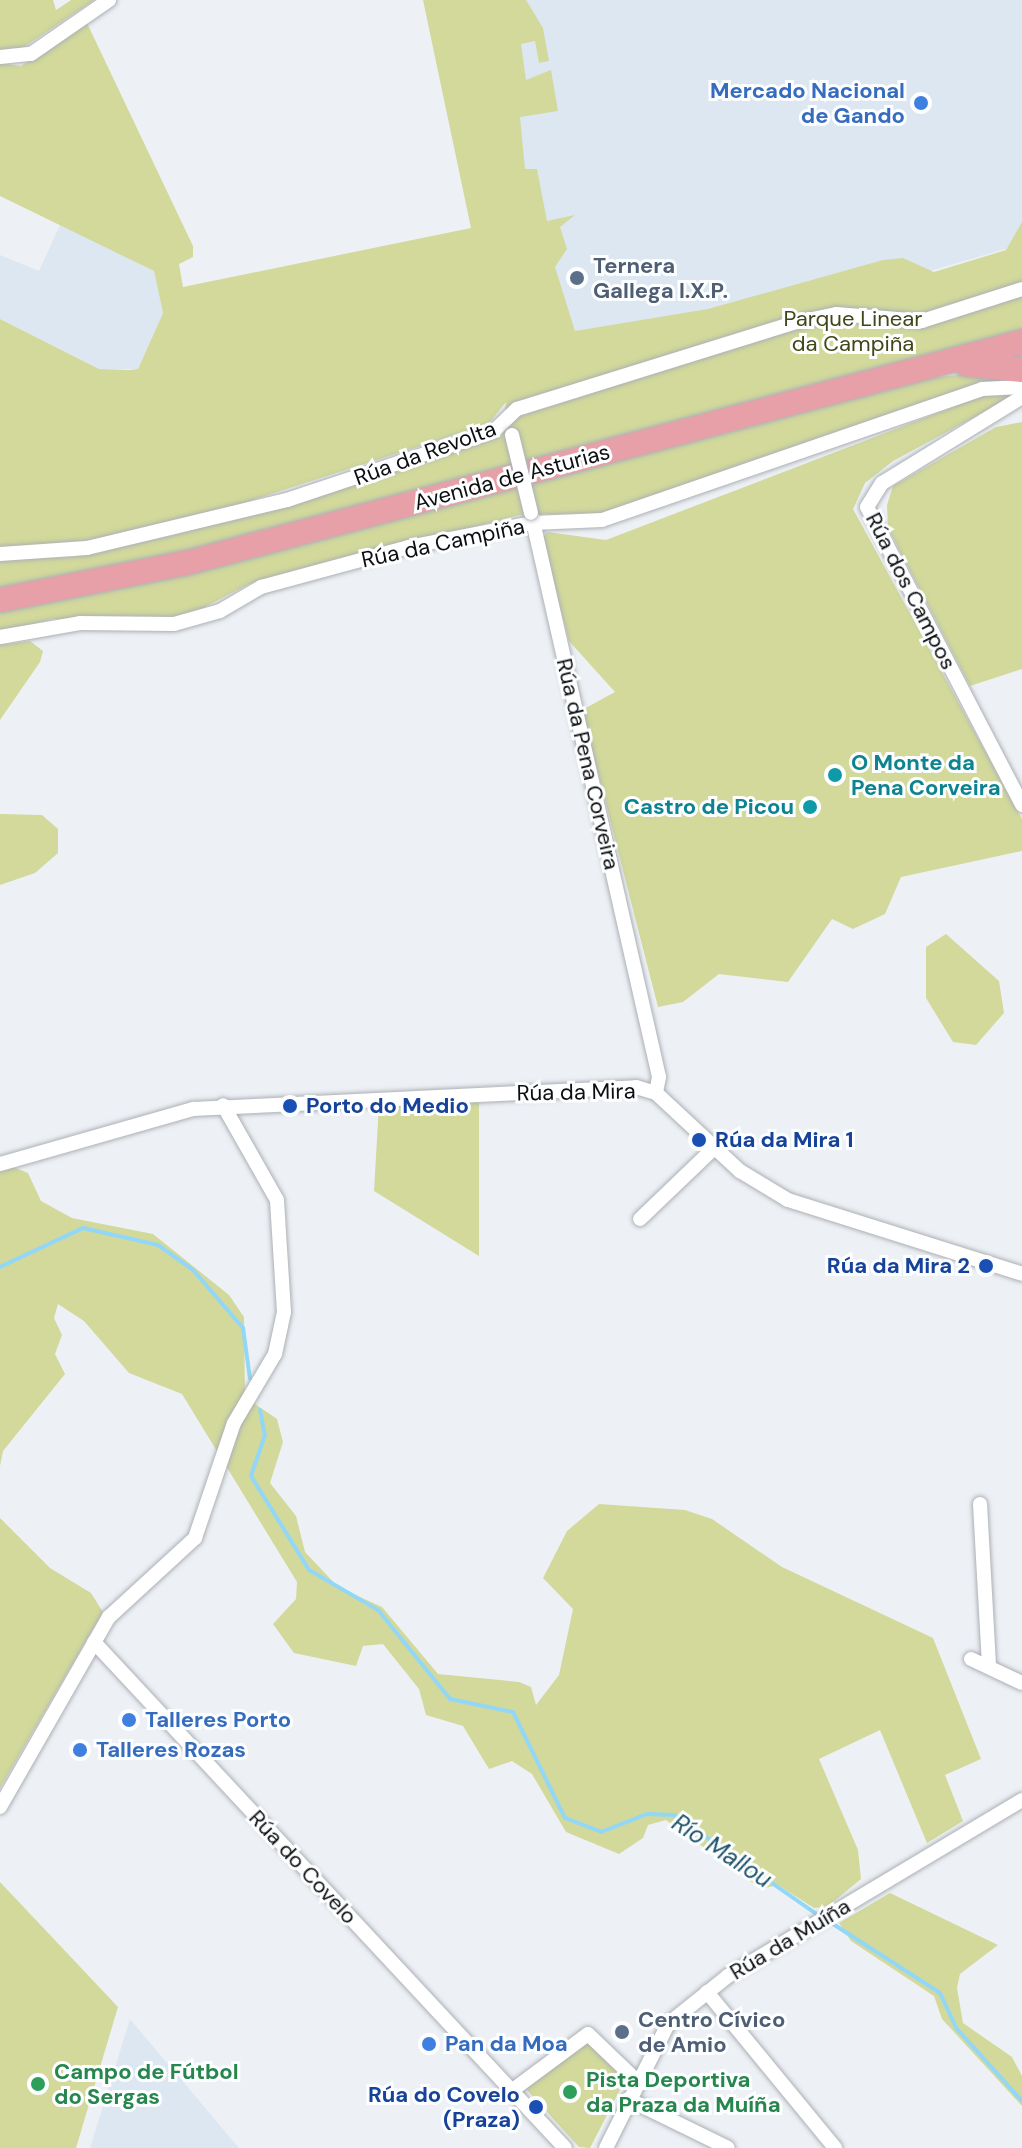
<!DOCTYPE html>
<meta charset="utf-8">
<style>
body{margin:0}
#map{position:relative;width:1022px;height:2148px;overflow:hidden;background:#edf1f6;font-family:"DM Sans",sans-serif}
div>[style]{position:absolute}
.built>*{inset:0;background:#dde7f2}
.green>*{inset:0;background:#d2d99b}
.stream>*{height:4px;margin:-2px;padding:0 2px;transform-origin:2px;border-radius:2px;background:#92d7f7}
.roads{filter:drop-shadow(0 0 2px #acb0b4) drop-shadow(0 0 2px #acb0b4)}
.street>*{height:14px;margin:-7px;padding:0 7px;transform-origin:7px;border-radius:7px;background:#fff}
.primary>*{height:24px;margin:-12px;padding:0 12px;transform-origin:12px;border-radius:12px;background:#e8a0a8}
.bridges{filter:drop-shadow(0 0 2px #acb0b4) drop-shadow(0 0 2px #acb0b4)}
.street-bridge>*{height:14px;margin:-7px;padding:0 7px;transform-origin:7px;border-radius:7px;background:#fff}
.dots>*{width:22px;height:22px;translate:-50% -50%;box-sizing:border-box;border:4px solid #fdfeff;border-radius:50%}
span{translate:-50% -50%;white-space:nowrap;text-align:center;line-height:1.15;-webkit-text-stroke:6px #fdfeff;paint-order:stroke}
.shop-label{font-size:22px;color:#366cbe;font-weight:700}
.right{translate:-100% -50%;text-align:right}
.left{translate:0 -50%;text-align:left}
.service-label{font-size:22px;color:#4e5e75;font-weight:700}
.park-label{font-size:22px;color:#424617}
.street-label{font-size:22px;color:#0c0d0f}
.culture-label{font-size:22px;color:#0d838f;font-weight:700}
.transit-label{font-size:22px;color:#164399;font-weight:700}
.leisure-label{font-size:22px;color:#27864d;font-weight:700}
.water-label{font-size:24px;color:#1d536a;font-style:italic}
</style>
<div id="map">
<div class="built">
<div style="clip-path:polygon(462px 0,1022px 0,1022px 244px,578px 374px)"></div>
<div style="clip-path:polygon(61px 223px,154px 271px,163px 313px,138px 369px,99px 369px,0 319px,0 255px,39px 271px)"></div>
<div style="clip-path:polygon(130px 2019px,239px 2148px,90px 2148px)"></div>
</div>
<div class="green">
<div style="clip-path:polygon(0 0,53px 0,56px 10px,71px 0,94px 0,15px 53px,0 52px)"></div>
<div style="clip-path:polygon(423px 0,526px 0,543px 28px,549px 61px,539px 63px,535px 41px,521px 44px,526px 80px,551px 70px,558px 111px,520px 117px,525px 169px,537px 169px,547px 221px,575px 215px,560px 227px,567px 249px,555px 267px,575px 331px,708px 309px,883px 260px,903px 258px,934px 272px,1006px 250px,1022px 222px,1022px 330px,118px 569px,0 591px,0 559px,72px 557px,175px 535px,502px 436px,506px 402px,490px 422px,451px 436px,206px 515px,112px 538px,0 548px,0 319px,99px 369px,130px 370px,138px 369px,163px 313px,154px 271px,0 196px,0 63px,21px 66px,86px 21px,193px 246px,193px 257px,179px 264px,183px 287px,471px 228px)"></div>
<div style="clip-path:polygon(989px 372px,1012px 382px,601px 515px,524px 514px,249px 584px,178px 621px,52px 619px,0 633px,0 609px,926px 378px)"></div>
<div style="clip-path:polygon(987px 394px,1017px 394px,893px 461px,865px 483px,853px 509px,1022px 819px,1022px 851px,901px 877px,885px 914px,853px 929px,832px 919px,788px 982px,719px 974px,683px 1002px,658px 1007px,582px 710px,615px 692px,569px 641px,542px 539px,547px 532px,606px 540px)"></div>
<div style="clip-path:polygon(1022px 422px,1022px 669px,970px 686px,888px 528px,887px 505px,893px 486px,996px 427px)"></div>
<div style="clip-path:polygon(30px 641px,43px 651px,40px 662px,0 720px,0 645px)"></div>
<div style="clip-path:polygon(0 814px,42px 815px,58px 829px,58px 853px,35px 873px,0 885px)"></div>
<div style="clip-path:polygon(946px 934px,999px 981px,1004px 1013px,976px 1045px,953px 1042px,926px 998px,926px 947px)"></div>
<div style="clip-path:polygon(479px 1099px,479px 1256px,374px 1191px,379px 1104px)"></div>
<div style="clip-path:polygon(13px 1167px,28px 1173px,41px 1201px,72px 1218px,153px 1234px,229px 1295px,244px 1317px,245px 1397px,277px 1419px,283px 1442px,270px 1483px,296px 1516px,305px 1552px,338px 1587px,382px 1607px,438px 1674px,519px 1682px,531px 1687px,536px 1705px,559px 1675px,573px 1609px,543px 1578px,567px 1531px,599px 1504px,685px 1510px,712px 1519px,782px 1567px,933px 1638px,981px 1759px,945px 1775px,963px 1821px,927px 1843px,880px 1730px,819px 1759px,858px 1850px,861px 1879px,827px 1907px,814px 1908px,778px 1885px,761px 1889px,666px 1820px,648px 1825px,643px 1838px,619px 1854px,566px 1832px,532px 1774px,512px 1761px,489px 1769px,463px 1726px,426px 1715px,419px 1689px,383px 1644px,363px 1646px,356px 1666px,294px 1653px,273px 1624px,296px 1599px,297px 1582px,182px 1394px,129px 1373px,84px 1321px,58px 1304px,54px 1318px,62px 1335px,55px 1354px,65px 1374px,3px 1451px,0 1466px,0 1171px)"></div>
<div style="clip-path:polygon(0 1518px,50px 1568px,91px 1593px,103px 1612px,0 1788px)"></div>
<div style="clip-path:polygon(0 1882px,118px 2007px,76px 2148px,0 2148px)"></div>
<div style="clip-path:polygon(890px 1893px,998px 1945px,960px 1974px,957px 1988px,963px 2023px,1012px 2057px,1022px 2076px,1022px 2106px,942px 2019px,934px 1996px,851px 1941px,839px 1923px)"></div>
<div style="clip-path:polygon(584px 2042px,594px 2042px,627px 2076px,590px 2148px,579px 2147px,526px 2089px)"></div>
</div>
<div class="stream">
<div style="left:0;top:1267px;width:92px;rotate:-25.2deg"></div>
<div style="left:83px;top:1228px;width:77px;rotate:12.8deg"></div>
<div style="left:158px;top:1245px;width:43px;rotate:35.5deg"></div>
<div style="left:193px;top:1270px;width:77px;rotate:49.2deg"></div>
<div style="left:243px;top:1328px;width:51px;rotate:82.2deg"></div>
<div style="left:260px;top:1410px;width:25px;rotate:79deg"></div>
<div style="left:265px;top:1435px;width:43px;rotate:108.9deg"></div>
<div style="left:251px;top:1476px;width:110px;rotate:58.3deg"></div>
<div style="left:309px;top:1570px;width:80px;rotate:30.1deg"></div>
<div style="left:378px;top:1610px;width:114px;rotate:51deg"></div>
<div style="left:450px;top:1699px;width:64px;rotate:11.7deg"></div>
<div style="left:513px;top:1712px;width:118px;rotate:63.9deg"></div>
<div style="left:565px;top:1818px;width:39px;rotate:21deg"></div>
<div style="left:601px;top:1832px;width:49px;rotate:-21.4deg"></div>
<div style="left:647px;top:1814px;width:27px;rotate:2deg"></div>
<div style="left:674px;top:1815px;width:172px;rotate:34.8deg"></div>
<div style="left:833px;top:1924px;width:127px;rotate:32.8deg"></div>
<div style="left:940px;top:1993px;width:40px;rotate:65deg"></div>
<div style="left:957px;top:2029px;width:97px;rotate:47.9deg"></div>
</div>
<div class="roads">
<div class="street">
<div style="left:0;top:57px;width:31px;rotate:-6deg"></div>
<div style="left:31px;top:54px;width:95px;rotate:-34.7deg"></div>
<div style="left:1022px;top:397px;width:164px;rotate:148.4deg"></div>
<div style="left:882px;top:483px;width:28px;rotate:122deg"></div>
<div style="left:867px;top:507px;width:336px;rotate:62.5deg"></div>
<div style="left:532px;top:517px;width:574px;rotate:77.22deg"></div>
<div style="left:659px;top:1077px;width:16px;rotate:101deg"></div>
<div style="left:0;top:554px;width:87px;rotate:-3.9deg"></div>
<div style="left:87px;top:548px;width:206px;rotate:-13.5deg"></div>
<div style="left:287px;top:500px;width:218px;rotate:-18.4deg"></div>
<div style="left:494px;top:431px;width:32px;rotate:-44deg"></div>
<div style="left:517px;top:409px;width:289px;rotate:-17.3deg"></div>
<div style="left:793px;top:323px;width:44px;rotate:-11.8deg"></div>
<div style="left:836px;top:314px;width:86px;rotate:4.7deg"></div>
<div style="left:922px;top:321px;width:105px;rotate:-17.7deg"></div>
<div style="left:0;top:637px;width:81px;rotate:-9.9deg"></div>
<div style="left:80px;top:623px;width:94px;rotate:0.6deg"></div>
<div style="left:174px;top:624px;width:48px;rotate:-15.8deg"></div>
<div style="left:220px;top:611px;width:48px;rotate:-30.3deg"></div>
<div style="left:261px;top:587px;width:152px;rotate:-15.2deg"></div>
<div style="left:408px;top:547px;width:127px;rotate:-10.9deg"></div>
<div style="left:533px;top:523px;width:69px;rotate:-2.5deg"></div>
<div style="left:602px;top:520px;width:402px;rotate:-19deg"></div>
<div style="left:982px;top:389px;width:40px;rotate:-2.9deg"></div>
<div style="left:0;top:1164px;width:201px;rotate:-15.9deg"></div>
<div style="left:193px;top:1109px;width:444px;rotate:-2.8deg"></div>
<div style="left:636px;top:1087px;width:21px;rotate:17deg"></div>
<div style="left:656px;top:1093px;width:115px;rotate:42.9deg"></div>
<div style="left:740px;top:1171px;width:56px;rotate:31.1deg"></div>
<div style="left:788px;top:1200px;width:245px;rotate:17.5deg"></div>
<div style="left:640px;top:1219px;width:101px;rotate:-43.8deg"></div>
<div style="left:980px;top:1504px;width:163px;rotate:86.8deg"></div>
<div style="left:94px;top:1642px;width:691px;rotate:47.05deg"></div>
<div style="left:971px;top:1659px;width:56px;rotate:25.2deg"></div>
<div style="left:0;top:1807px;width:219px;rotate:-60.2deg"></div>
<div style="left:109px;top:1617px;width:117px;rotate:-42.6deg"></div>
<div style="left:195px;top:1538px;width:121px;rotate:-71.3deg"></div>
<div style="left:234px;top:1423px;width:80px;rotate:-59.3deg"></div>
<div style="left:275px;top:1354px;width:43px;rotate:-77.9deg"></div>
<div style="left:284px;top:1312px;width:112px;rotate:-93.6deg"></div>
<div style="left:277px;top:1200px;width:109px;rotate:-119.6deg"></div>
<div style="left:707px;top:1992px;width:202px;rotate:50.6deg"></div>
<div style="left:514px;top:2089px;width:92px;rotate:-36.6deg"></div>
<div style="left:588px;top:2034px;width:68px;rotate:43.8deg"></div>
<div style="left:628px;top:2099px;width:111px;rotate:26.1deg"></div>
<div style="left:606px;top:2148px;width:139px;rotate:-63.4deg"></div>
<div style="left:668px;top:2024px;width:77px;rotate:-38.7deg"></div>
<div style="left:728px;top:1976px;width:343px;rotate:-30.9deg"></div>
</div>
<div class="primary">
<div style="left:965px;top:364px;width:57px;rotate:6deg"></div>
<div style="left:0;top:600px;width:190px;rotate:-11.3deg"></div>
<div style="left:186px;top:563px;width:865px;rotate:-14.81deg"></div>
</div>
</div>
<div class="bridges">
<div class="street-bridge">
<div style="left:512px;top:435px;width:80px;rotate:76.3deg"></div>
</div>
</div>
<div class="dots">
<div style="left:921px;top:103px;background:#3f7fe0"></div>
<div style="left:577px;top:278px;background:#5c6f8a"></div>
<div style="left:835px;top:775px;background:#0f9aa8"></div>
<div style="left:810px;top:807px;background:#0f9aa8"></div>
<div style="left:290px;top:1106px;background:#1a4fb4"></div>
<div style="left:699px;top:1140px;background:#1a4fb4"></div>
<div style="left:986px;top:1266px;background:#1a4fb4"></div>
<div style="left:129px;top:1720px;background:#3f7fe0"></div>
<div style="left:80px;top:1750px;background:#3f7fe0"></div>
<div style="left:622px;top:2032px;background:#5c6f8a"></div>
<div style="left:429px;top:2044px;background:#3f7fe0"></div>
<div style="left:38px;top:2084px;background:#2e9e5b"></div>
<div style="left:570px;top:2092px;background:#2e9e5b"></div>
<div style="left:536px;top:2107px;background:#1a4fb4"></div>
</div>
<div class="shop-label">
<span class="right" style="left:905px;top:103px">Mercado Nacional<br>de Gando</span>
<span class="left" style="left:145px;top:1720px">Talleres Porto</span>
<span class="left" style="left:96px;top:1750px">Talleres Rozas</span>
<span class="left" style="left:445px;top:2044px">Pan da Moa</span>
</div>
<div class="service-label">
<span class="left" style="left:593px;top:278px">Ternera<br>Gallega l.X.P.</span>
<span class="left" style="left:638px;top:2032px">Centro Cívico<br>de Amio</span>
</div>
<div class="park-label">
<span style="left:853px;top:331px">Parque Linear<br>da Campiña</span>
</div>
<div class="street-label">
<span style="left:425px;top:453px;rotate:-20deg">Rúa da Revolta</span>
<span style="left:512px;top:477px;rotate:-15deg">Avenida de Asturias</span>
<span style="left:443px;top:543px;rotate:-12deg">Rúa da Campiña</span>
<span style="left:911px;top:591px;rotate:63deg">Rúa dos Campos</span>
<span style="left:588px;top:764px;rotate:77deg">Rúa da Pena Corveira</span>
<span style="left:576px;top:1092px;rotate:-1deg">Rúa da Mira</span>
<span style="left:303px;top:1867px;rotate:47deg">Rúa do Covelo</span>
<span style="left:790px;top:1939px;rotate:-31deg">Rúa da Muíña</span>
</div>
<div class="culture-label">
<span class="left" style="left:851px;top:775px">O Monte da<br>Pena Corveira</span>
<span class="right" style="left:794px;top:807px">Castro de Picou</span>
</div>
<div class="transit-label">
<span class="left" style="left:306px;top:1106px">Porto do Medio</span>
<span class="left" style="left:715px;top:1140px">Rúa da Mira 1</span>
<span class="right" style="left:970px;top:1266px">Rúa da Mira 2</span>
<span class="right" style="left:520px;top:2107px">Rúa do Covelo<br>(Praza)</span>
</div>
<div class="leisure-label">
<span class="left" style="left:54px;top:2084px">Campo de Fútbol<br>do Sergas</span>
<span class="left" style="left:586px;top:2092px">Pista Deportiva<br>da Praza da Muíña</span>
</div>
<div class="water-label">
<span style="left:722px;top:1851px;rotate:33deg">Río Mallou</span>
</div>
</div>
